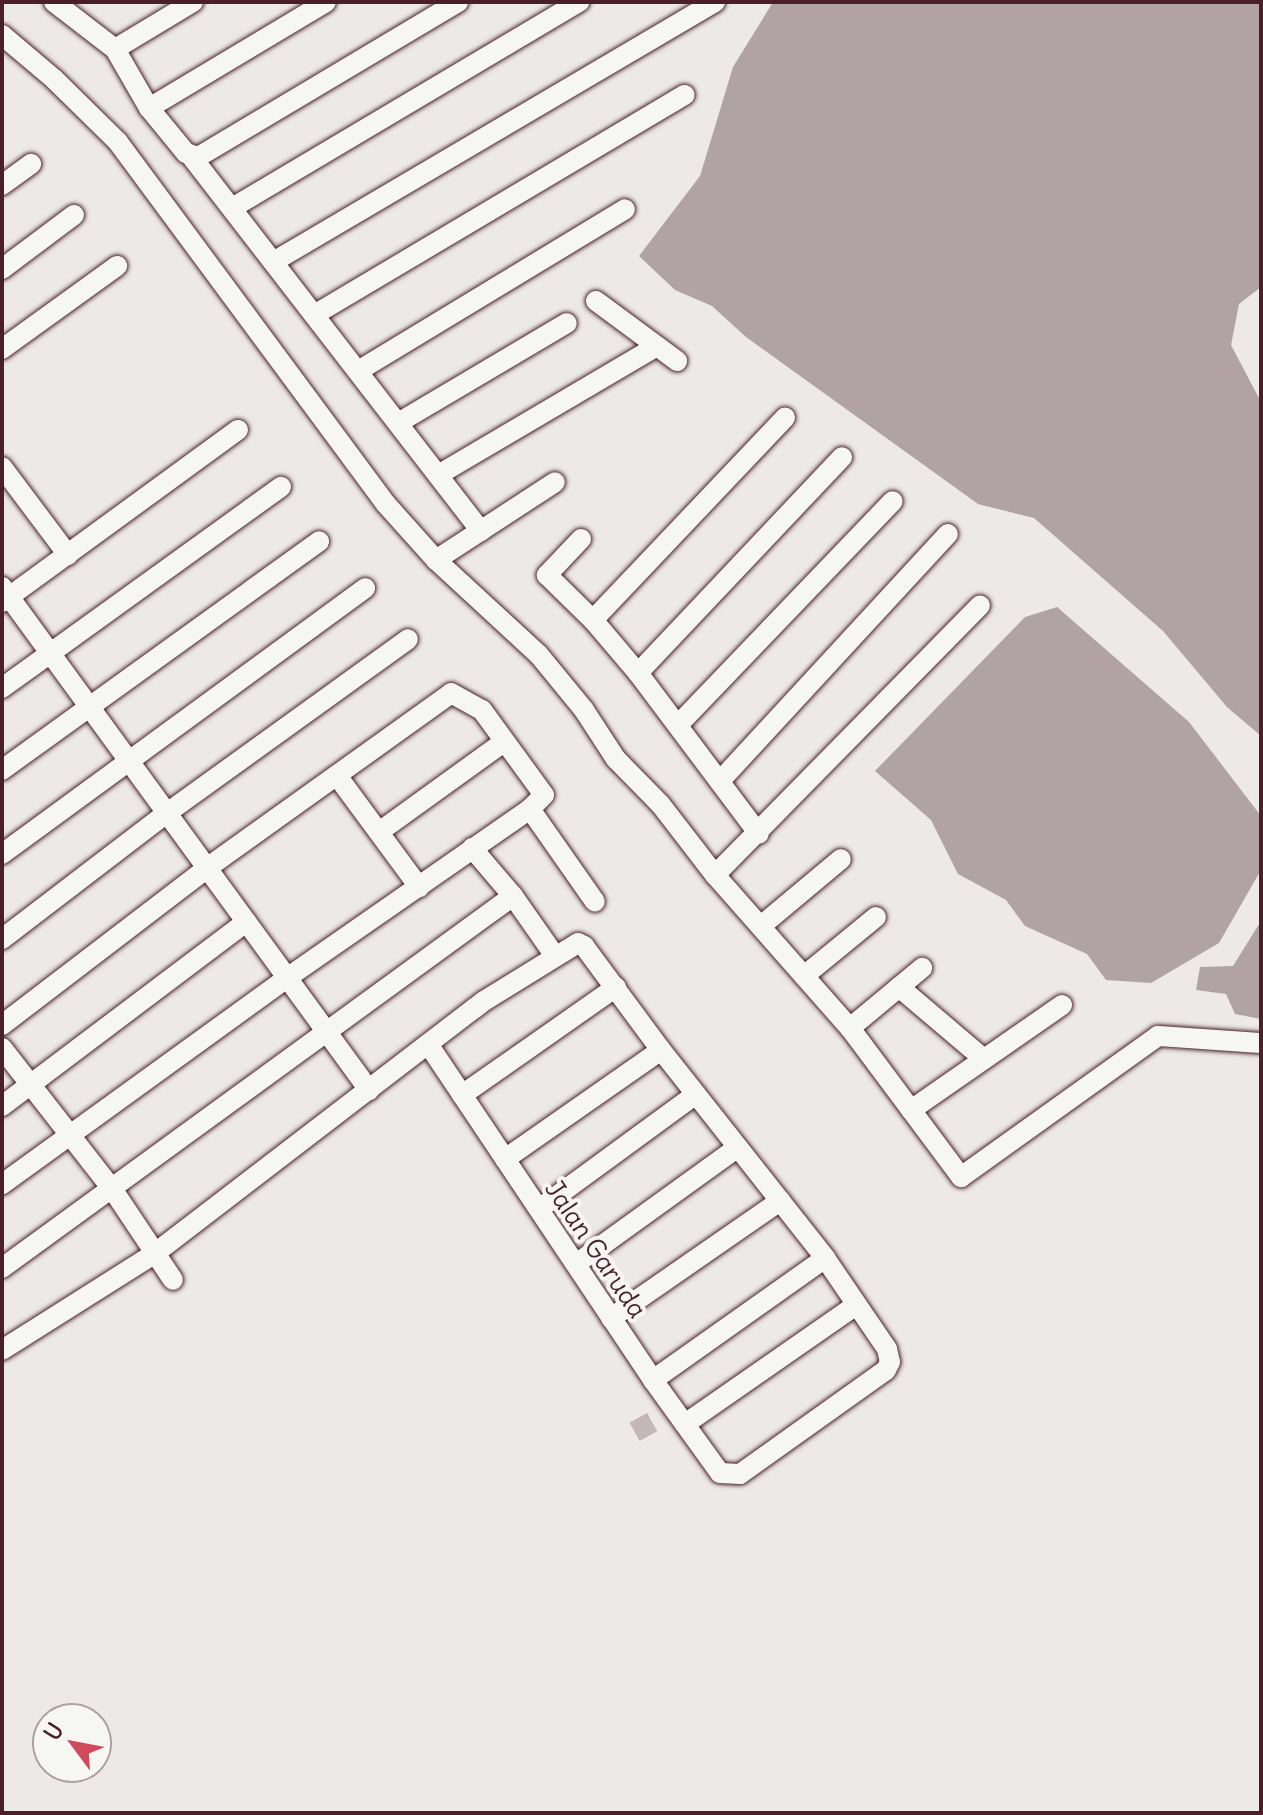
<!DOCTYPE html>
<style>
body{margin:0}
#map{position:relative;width:1263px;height:1815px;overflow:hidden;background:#ece9e6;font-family:Delius,sans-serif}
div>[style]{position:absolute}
.water>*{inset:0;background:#b1a2a3}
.building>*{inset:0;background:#c4b7b7;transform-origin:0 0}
.roads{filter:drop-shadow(0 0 2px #4a1f2b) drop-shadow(0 0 2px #4a1f2b)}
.minor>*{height:20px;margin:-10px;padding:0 10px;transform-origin:10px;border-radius:10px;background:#f6f6f2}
span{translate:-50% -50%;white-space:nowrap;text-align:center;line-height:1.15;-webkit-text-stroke:8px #f6f6f2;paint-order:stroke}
.street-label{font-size:26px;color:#4a1f2b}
.frame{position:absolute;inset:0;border:4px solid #4a1f2b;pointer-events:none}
.north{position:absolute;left:32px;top:1703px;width:80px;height:80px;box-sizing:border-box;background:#f6f6f2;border:2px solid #b1a0a2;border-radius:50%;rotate:302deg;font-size:22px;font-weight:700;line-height:32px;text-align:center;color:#4a1f2b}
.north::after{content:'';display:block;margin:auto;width:28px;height:36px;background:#d1495b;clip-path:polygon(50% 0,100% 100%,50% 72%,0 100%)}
</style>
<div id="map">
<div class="water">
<div style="clip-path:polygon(773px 2px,1261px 2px,1261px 287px,1239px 304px,1231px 345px,1261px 402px,1261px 736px,1227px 707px,1163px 631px,1034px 518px,978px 504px,746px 337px,712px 306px,675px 290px,639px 256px,700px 176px,733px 67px)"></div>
<div style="clip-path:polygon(1057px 607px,1189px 722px,1261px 816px,1261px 870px,1219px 943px,1151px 983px,1106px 980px,1087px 954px,1025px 926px,1006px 900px,958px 874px,931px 820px,875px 771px,1025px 617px)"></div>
<div style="clip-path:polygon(1261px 921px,1261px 1019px,1235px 1014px,1226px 994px,1196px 990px,1200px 967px,1233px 966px)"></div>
</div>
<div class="building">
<div style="left:647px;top:1413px;width:21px;height:20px;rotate:61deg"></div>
</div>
<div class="roads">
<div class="minor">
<div style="left:54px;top:2px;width:77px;rotate:37.6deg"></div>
<div style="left:115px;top:49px;width:68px;rotate:60deg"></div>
<div style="left:149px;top:108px;width:58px;rotate:50.6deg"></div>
<div style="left:186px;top:153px;width:13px;rotate:18deg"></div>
<div style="left:198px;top:157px;width:303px;rotate:-30.8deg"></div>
<div style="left:2px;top:35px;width:68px;rotate:40.2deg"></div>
<div style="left:54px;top:79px;width:90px;rotate:44.5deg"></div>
<div style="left:118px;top:142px;width:449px;rotate:53.5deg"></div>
<div style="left:385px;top:503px;width:76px;rotate:48.2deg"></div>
<div style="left:436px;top:560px;width:140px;rotate:42.7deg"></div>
<div style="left:539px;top:655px;width:71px;rotate:50.7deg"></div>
<div style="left:584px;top:710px;width:59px;rotate:56.9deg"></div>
<div style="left:616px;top:759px;width:64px;rotate:45.6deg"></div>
<div style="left:661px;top:805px;width:88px;rotate:52.4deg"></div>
<div style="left:715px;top:875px;width:204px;rotate:48.6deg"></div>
<div style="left:850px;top:1028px;width:186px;rotate:53.3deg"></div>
<div style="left:961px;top:1177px;width:242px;rotate:-35.6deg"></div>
<div style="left:1158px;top:1036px;width:103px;rotate:3.9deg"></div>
<div style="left:115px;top:49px;width:91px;rotate:-31.1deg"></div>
<div style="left:149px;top:108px;width:206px;rotate:-30.9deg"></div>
<div style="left:191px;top:156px;width:474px;rotate:52.3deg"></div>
<div style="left:2px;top:185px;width:36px;rotate:-36deg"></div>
<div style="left:232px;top:208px;width:404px;rotate:-30.7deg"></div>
<div style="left:273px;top:262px;width:513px;rotate:-30.47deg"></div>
<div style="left:2px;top:269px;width:90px;rotate:-36.9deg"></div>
<div style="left:596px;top:301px;width:101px;rotate:36.5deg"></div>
<div style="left:314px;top:315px;width:431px;rotate:-30.7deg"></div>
<div style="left:2px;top:349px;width:142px;rotate:-35.8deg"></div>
<div style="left:358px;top:371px;width:312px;rotate:-31.2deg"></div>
<div style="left:398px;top:423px;width:196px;rotate:-30.6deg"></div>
<div style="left:2px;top:467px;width:110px;rotate:53.1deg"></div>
<div style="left:438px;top:475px;width:254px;rotate:-30.5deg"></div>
<div style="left:581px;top:539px;width:50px;rotate:133.4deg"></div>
<div style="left:547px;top:575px;width:64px;rotate:44.4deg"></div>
<div style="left:593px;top:620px;width:70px;rotate:49.7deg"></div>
<div style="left:638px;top:673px;width:201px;rotate:53.1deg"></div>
<div style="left:436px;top:560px;width:142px;rotate:-33.2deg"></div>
<div style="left:2px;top:587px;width:623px;rotate:53.88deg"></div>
<div style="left:2px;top:602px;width:292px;rotate:-36.1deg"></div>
<div style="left:593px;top:620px;width:279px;rotate:-46.5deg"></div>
<div style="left:638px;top:673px;width:297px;rotate:-46.6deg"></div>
<div style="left:2px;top:688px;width:344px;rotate:-35.8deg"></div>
<div style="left:678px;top:725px;width:310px;rotate:-46.2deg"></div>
<div style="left:2px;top:770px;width:391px;rotate:-35.8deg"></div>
<div style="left:338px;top:777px;width:137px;rotate:53.6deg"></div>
<div style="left:720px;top:781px;width:336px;rotate:-47.3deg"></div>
<div style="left:530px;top:809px;width:113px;rotate:55deg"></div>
<div style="left:379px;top:832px;width:154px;rotate:-35.8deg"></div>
<div style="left:472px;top:848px;width:63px;rotate:49.5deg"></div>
<div style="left:513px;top:896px;width:73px;rotate:55deg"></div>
<div style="left:2px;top:854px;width:450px;rotate:-36.2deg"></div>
<div style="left:715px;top:875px;width:378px;rotate:-45.5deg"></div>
<div style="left:761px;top:926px;width:104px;rotate:-39.9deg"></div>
<div style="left:2px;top:939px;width:208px;rotate:-37.4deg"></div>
<div style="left:167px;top:813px;width:297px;rotate:-35.8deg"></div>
<div style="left:804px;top:976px;width:93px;rotate:-39.3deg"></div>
<div style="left:899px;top:987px;width:111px;rotate:40.3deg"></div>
<div style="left:2px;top:1025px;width:258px;rotate:-37.4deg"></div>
<div style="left:207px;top:868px;width:300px;rotate:-35.6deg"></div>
<div style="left:451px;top:693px;width:35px;rotate:29deg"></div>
<div style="left:482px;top:710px;width:105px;rotate:53.9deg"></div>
<div style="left:544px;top:795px;width:20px;rotate:135deg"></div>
<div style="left:530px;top:809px;width:296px;rotate:145.2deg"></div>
<div style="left:287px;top:978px;width:352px;rotate:144.1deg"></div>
<div style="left:850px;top:1028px;width:94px;rotate:-39.8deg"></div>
<div style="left:2px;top:1048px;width:180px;rotate:52deg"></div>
<div style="left:113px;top:1190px;width:108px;rotate:56.3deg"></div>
<div style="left:462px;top:1095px;width:188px;rotate:-35deg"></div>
<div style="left:2px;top:1106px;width:306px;rotate:-37deg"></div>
<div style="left:911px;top:1110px;width:184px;rotate:-34.8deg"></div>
<div style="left:505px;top:1159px;width:190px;rotate:-34.9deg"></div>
<div style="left:539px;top:1209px;width:193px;rotate:-36.2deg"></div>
<div style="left:576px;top:1264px;width:198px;rotate:-35.8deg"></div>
<div style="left:2px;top:1268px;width:632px;rotate:-36.05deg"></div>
<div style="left:611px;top:1318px;width:206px;rotate:-34.7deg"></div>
<div style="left:2px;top:1350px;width:180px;rotate:-32.3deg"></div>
<div style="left:154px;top:1254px;width:404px;rotate:-37.5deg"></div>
<div style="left:475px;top:1008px;width:11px;rotate:-38deg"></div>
<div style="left:484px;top:1001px;width:110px;rotate:-31.7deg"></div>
<div style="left:578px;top:943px;width:7px;rotate:27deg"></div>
<div style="left:584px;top:946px;width:129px;rotate:53.5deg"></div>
<div style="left:661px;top:1050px;width:265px;rotate:51.7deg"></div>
<div style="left:825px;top:1258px;width:110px;rotate:55.7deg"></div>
<div style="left:887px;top:1349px;width:13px;rotate:77deg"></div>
<div style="left:890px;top:1362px;width:9px;rotate:117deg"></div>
<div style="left:886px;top:1370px;width:179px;rotate:144.5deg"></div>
<div style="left:740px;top:1474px;width:20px;rotate:-177deg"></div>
<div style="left:720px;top:1473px;width:115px;rotate:-125.8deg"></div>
<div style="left:653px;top:1380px;width:404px;rotate:-123.8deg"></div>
<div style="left:653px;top:1380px;width:211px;rotate:-35.3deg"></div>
<div style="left:685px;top:1424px;width:208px;rotate:-34.8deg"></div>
</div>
</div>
<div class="street-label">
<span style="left:596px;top:1249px;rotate:56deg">Jalan Garuda</span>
</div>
<div class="frame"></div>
<div class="north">U</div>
</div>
